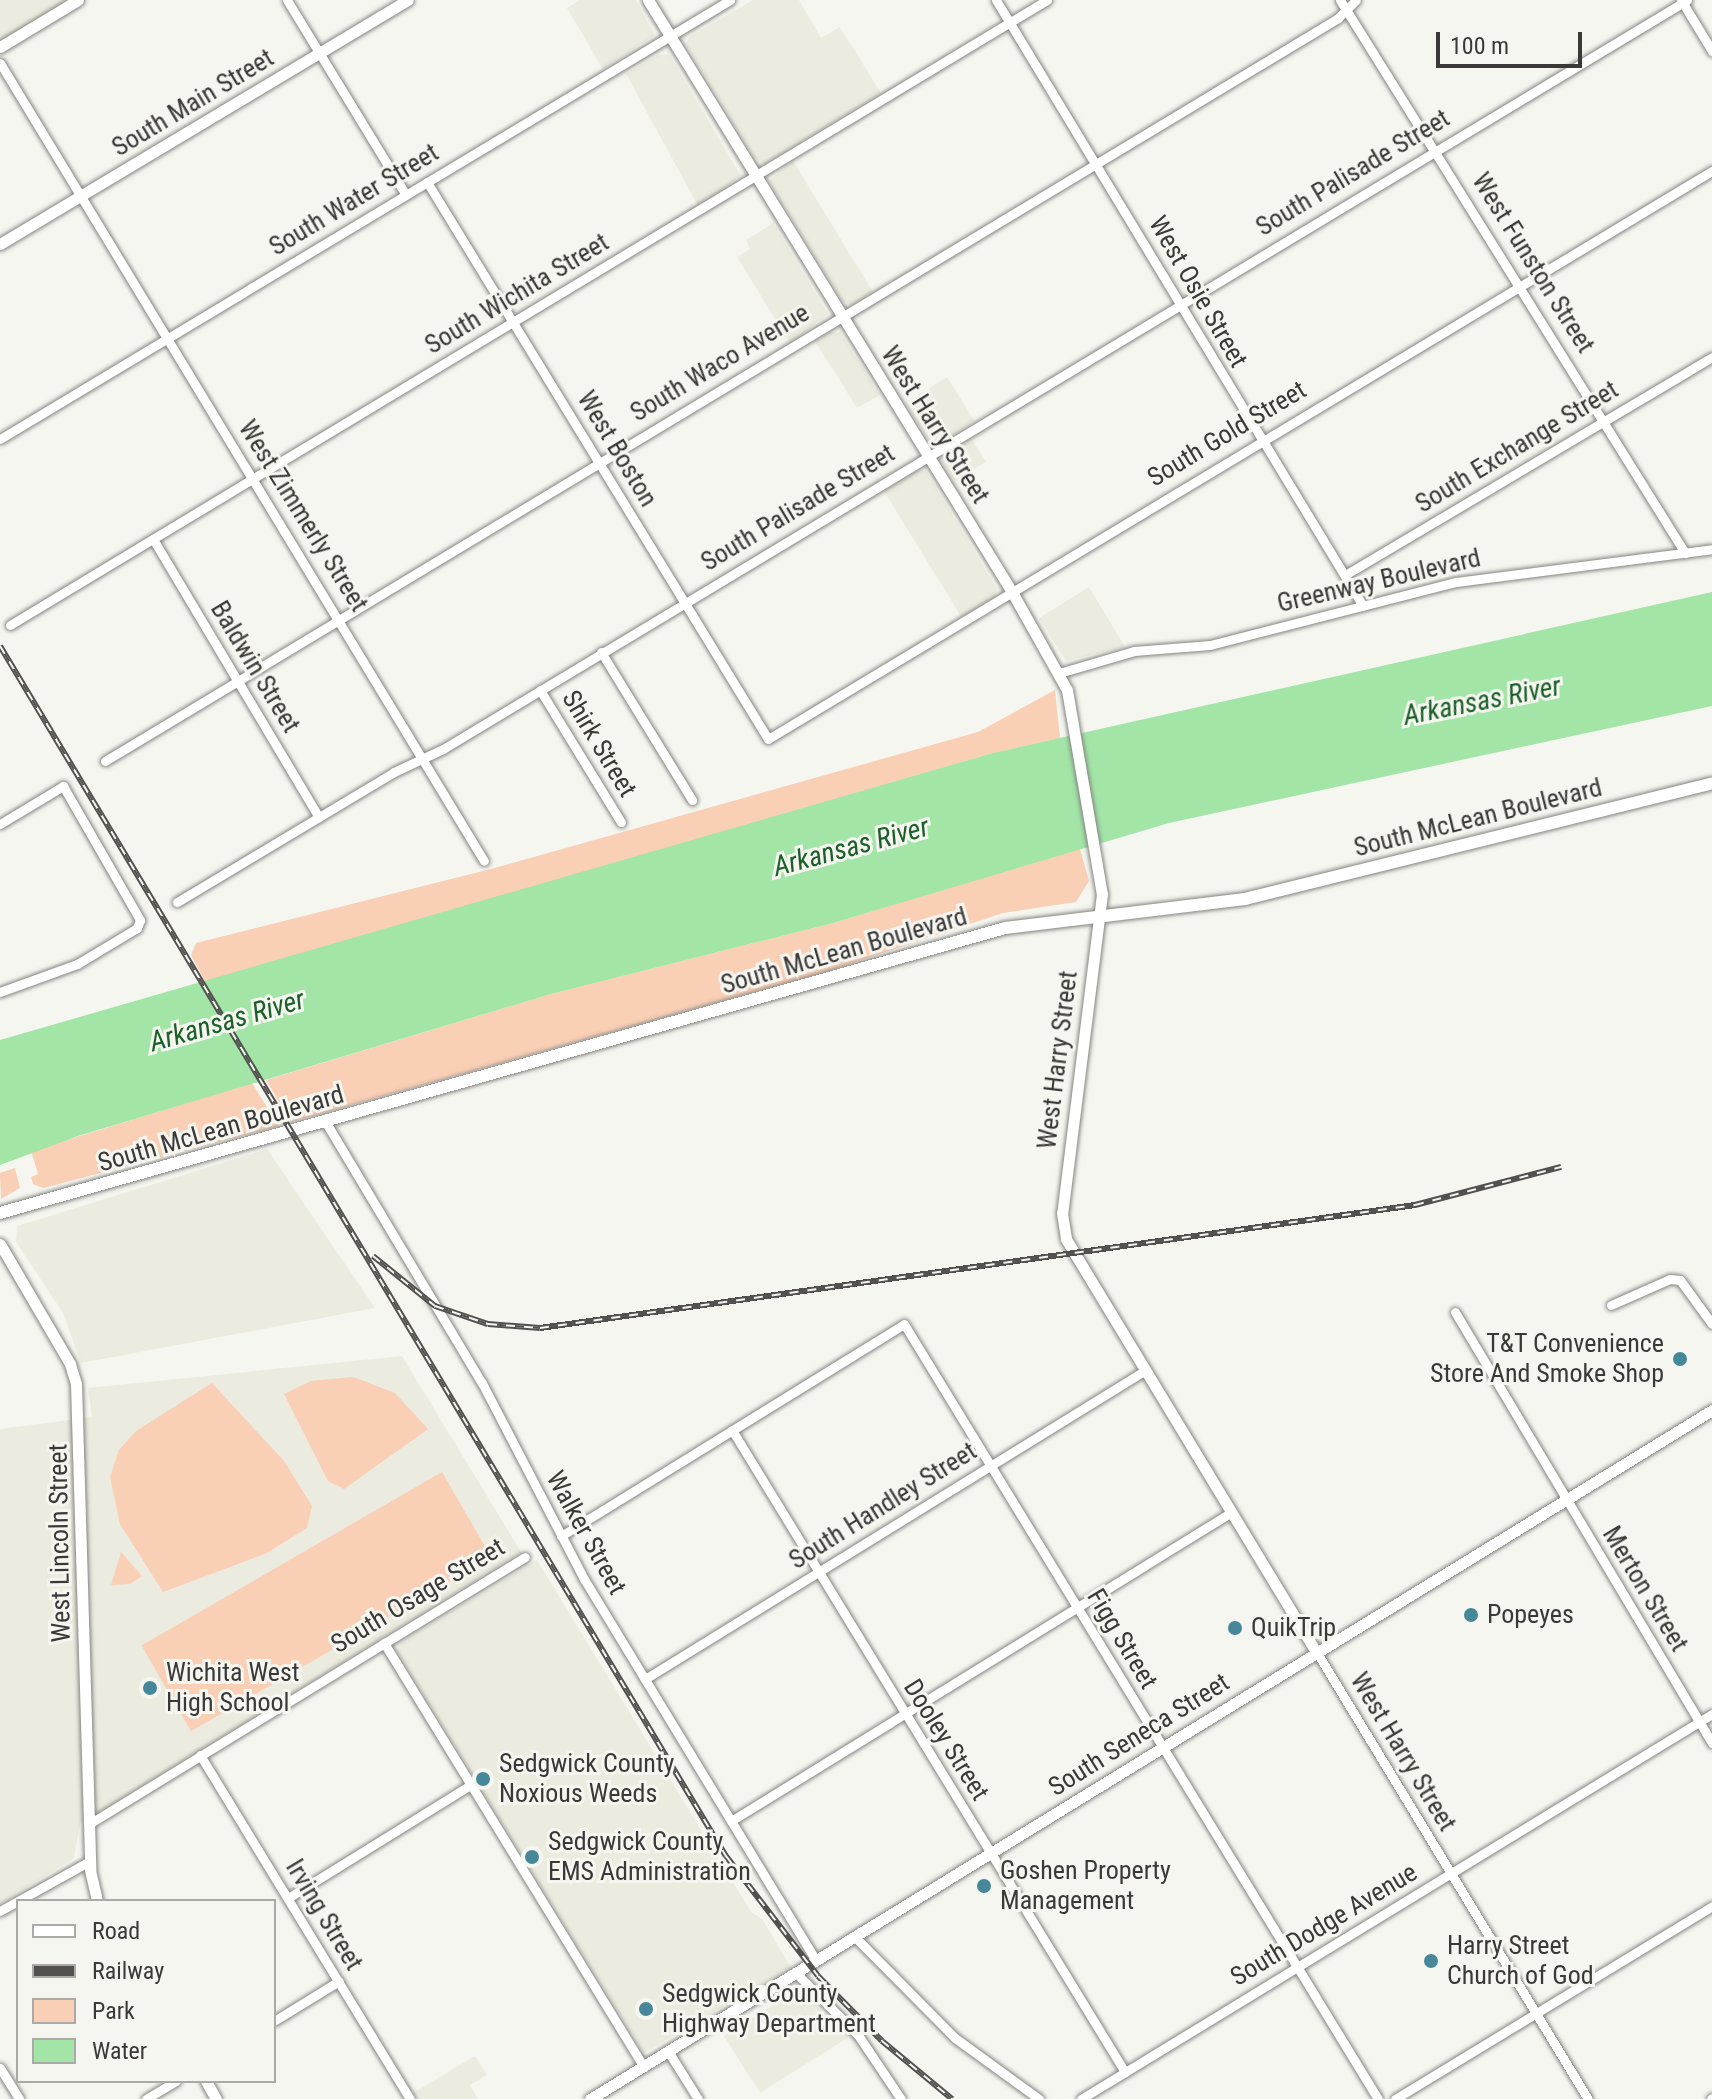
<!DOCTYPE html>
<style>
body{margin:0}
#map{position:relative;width:1712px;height:2099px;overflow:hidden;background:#f6f6f1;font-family:"Roboto Condensed",sans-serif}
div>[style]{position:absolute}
.built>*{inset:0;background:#ecebdf;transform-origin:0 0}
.green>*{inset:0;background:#f9cfb5;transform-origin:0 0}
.water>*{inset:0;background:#a2e5a7}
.roads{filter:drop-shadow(0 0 2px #848480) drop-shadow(0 0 2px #848480)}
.minor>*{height:9px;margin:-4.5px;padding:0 4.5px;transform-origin:4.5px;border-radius:4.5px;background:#fff}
.tertiary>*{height:11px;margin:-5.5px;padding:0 5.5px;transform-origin:5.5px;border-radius:5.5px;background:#fff}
.secondary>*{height:12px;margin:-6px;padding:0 6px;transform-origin:6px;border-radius:6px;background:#fff}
.rail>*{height:6px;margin-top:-3px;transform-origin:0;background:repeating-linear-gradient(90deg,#f6f6f1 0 9px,#52514f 0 18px);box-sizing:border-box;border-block:2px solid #52514f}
.dots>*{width:22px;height:22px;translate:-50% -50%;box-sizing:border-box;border:4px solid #f6f6f1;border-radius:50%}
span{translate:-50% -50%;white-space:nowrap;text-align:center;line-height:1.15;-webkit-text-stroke:6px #f6f6f1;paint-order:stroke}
.street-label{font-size:26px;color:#3a3938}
.poi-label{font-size:26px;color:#3a3938}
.right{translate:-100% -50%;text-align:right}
.left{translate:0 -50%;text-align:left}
.water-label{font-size:28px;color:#1a6028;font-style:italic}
.legend{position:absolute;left:16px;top:1899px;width:260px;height:184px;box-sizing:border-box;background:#f6f6f1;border:2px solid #abaaa7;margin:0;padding:10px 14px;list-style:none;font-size:24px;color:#3a3938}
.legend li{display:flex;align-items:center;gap:16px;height:40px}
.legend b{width:40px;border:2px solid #abaaa7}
.scale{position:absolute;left:1436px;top:32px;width:146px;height:36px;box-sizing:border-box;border:4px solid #3a3938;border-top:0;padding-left:10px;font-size:24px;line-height:28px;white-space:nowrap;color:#3a3938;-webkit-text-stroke:6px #f6f6f1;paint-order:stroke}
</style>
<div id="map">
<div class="built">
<div style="clip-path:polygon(0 0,71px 0,0 42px)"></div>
<div style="clip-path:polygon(580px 0,636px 0,655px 35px,603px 69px,567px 8px)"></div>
<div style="clip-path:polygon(753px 0,799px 0,821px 38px,840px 27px,881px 93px,764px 164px,755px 158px,686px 44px,689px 37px)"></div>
<div style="clip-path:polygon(669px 54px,741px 176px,698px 206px,626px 74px,658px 55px)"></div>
<div style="clip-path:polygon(793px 161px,873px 292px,851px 305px,843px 301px,769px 181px)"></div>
<div style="clip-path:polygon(773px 223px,828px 314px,790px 343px,737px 257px,750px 249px,746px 240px)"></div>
<div style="clip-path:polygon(831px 332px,840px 332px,880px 395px,857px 408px,815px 341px)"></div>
<div style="left:947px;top:377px;width:52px;height:49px;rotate:58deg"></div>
<div style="left:971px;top:438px;width:28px;height:37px;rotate:58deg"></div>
<div style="clip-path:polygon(917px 470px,926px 471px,997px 589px,995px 597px,962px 618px,884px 491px)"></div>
<div style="clip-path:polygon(1089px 587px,1125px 647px,1066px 661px,1039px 618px)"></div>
<div style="clip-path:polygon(267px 1149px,375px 1308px,81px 1363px,63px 1313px,16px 1242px,17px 1226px)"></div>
<div style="clip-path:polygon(402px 1356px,521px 1552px,80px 1824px,74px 1858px,0 1904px,0 1429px,92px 1417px,88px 1388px)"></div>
<div style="clip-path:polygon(537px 1560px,751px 1912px,762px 1919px,791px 1967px,644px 2053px,397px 1651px,401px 1642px)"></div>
<div style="clip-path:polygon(798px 1989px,849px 2037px,760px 2093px,724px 2036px)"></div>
<div style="clip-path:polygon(475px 2056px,487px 2075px,470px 2085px,478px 2099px,417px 2099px,413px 2093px)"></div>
</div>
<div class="green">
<div style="clip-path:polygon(1055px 690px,1060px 738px,993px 753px,206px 983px,191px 955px,196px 943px,491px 869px,978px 732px)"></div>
<div style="clip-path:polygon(1080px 849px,1089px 881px,1076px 902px,1003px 913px,832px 970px,291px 1122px,266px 1080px,551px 994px,833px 923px)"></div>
<div style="clip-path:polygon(252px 1083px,279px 1126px,43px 1188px,33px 1184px,31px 1177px,38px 1174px,31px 1151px)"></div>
<div style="clip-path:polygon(15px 1168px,20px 1188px,1px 1199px,0 1173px)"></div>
<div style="clip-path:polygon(353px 1377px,395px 1393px,428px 1429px,344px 1489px,328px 1481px,284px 1394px,311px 1381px)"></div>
<div style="clip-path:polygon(212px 1383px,284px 1461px,312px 1506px,307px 1528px,265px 1554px,163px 1592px,120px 1524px,110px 1477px,119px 1450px,136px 1431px)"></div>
<div style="left:442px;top:1472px;width:99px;height:347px;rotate:60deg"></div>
<div style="clip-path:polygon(121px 1552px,142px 1576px,130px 1584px,111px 1585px)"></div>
</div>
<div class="water">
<div style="clip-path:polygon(1712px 592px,1712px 706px,1169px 823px,833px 923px,551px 994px,78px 1136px,0 1165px,0 1040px,993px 753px)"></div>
</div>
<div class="roads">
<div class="minor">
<div style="left:287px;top:0;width:228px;rotate:58.6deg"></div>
<div style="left:996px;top:0;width:708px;rotate:58.8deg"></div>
<div style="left:1340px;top:0;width:652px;rotate:58.04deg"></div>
<div style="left:1681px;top:0;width:60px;rotate:58.7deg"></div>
<div style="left:0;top:63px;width:933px;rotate:58.76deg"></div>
<div style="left:427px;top:182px;width:653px;rotate:58.52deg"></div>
<div style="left:768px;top:739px;width:1102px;rotate:-31.04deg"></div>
<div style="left:0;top:439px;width:852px;rotate:-31.02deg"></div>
<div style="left:153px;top:539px;width:324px;rotate:59.2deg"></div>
<div style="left:1345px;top:575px;width:427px;rotate:-30.7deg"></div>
<div style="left:10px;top:625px;width:1211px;rotate:-31.08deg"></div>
<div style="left:601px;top:652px;width:174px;rotate:58.4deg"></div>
<div style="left:1059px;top:673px;width:78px;rotate:-16.3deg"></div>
<div style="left:1134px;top:651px;width:76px;rotate:-4.5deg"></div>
<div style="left:1210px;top:645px;width:254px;rotate:-14.4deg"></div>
<div style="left:1456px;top:582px;width:258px;rotate:-7.3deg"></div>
<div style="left:540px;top:690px;width:155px;rotate:58.5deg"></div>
<div style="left:105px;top:761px;width:1440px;rotate:-31.07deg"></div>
<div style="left:1338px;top:18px;width:25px;rotate:-45deg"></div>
<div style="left:0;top:824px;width:74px;rotate:-31.1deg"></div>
<div style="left:63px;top:786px;width:155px;rotate:60.1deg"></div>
<div style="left:140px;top:920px;width:9px;rotate:111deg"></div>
<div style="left:137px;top:928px;width:70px;rotate:149deg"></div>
<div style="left:77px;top:964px;width:82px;rotate:160deg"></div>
<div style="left:177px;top:902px;width:253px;rotate:-30.9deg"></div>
<div style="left:394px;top:772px;width:54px;rotate:-25.1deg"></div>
<div style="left:443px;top:749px;width:1452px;rotate:-31.05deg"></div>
<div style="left:325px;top:1121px;width:305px;rotate:59.1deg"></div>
<div style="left:482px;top:1383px;width:221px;rotate:62.5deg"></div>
<div style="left:584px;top:1579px;width:447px;rotate:58.7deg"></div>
<div style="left:1611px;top:1305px;width:64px;rotate:-23.8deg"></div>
<div style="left:1670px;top:1279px;width:10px;rotate:6deg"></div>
<div style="left:1680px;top:1280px;width:54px;rotate:54deg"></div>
<div style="left:1455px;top:1312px;width:502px;rotate:59.19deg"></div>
<div style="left:732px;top:1430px;width:753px;rotate:58.53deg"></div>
<div style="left:561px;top:1536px;width:403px;rotate:-31.7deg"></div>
<div style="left:904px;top:1324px;width:908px;rotate:58.55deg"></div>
<div style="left:384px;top:1643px;width:496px;rotate:58.5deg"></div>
<div style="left:1316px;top:1651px;width:524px;rotate:58.74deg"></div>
<div style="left:645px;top:1679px;width:586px;rotate:-31.68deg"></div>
<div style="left:200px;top:1755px;width:403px;rotate:58.6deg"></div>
<div style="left:731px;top:1821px;width:586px;rotate:-31.68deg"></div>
<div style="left:89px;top:1824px;width:511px;rotate:-31.48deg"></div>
<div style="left:288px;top:1898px;width:214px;rotate:-31.8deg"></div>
<div style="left:0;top:1911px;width:103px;rotate:-29.1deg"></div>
<div style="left:855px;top:1937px;width:142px;rotate:45.3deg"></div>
<div style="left:955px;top:2038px;width:104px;rotate:36deg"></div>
<div style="left:796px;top:1973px;width:88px;rotate:45deg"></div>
<div style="left:858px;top:2035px;width:77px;rotate:56.1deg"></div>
<div style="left:274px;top:2021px;width:76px;rotate:-31.6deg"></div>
<div style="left:668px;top:2051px;width:57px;rotate:58deg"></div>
<div style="left:0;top:2068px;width:36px;rotate:58deg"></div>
<div style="left:146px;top:2099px;width:35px;rotate:-31deg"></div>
<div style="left:1081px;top:2099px;width:739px;rotate:-31.39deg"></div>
<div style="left:1395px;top:2099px;width:371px;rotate:-31.3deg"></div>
<div style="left:1711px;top:2099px;width:1px;rotate:-45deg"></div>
</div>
<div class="tertiary">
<div style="left:648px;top:0;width:695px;rotate:58.41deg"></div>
<div style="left:1012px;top:592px;width:112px;rotate:60.7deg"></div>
<div style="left:1067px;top:690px;width:207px;rotate:80.3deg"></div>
<div style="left:1102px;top:894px;width:321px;rotate:97.1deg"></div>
<div style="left:1062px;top:1213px;width:26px;rotate:81deg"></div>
<div style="left:1066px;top:1239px;width:482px;rotate:58.8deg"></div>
<div style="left:0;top:47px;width:91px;rotate:-31.1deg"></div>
<div style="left:0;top:244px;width:475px;rotate:-30.9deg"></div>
<div style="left:0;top:1244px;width:139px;rotate:59.7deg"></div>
<div style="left:70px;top:1364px;width:21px;rotate:73deg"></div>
<div style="left:76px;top:1384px;width:486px;rotate:88.3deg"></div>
<div style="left:90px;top:1870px;width:32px;rotate:77deg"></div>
<div style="left:206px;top:2081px;width:21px;rotate:61deg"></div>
<div style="left:590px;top:2099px;width:1317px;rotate:-31.55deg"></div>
</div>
<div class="secondary">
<div style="left:0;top:1213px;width:1045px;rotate:-15.83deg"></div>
<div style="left:1005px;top:928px;width:242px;rotate:-6.9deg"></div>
<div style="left:1245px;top:899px;width:481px;rotate:-13.9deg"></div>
</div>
</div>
<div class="rail">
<div style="left:0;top:646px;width:1411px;rotate:59.04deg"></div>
<div style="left:726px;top:1856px;width:151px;rotate:52.5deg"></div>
<div style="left:818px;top:1976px;width:91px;rotate:45.4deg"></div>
<div style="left:882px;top:2041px;width:91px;rotate:39.6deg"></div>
<div style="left:373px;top:1256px;width:80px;rotate:38.9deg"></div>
<div style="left:435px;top:1306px;width:56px;rotate:18.8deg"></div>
<div style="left:488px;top:1324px;width:52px;rotate:4.4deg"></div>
<div style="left:540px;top:1328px;width:884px;rotate:-8deg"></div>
<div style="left:1415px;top:1205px;width:151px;rotate:-14.6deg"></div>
</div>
<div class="dots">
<div style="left:1680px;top:1359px;background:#468899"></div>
<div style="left:1471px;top:1615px;background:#468899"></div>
<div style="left:1235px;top:1628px;background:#468899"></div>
<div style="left:150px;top:1688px;background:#468899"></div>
<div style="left:483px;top:1779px;background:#468899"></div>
<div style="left:532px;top:1857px;background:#468899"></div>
<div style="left:984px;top:1886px;background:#468899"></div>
<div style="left:1431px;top:1961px;background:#468899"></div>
<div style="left:646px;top:2009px;background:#468899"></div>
</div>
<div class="street-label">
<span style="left:193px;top:103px;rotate:-31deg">South Main Street</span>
<span style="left:1353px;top:173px;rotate:-31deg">South Palisade Street</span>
<span style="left:354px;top:200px;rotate:-31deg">South Water Street</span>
<span style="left:1533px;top:263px;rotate:58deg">West Funston Street</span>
<span style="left:1198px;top:292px;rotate:60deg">West Osie Street</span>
<span style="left:517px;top:294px;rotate:-31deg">South Wichita Street</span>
<span style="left:720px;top:363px;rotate:-31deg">South Waco Avenue</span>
<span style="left:935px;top:425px;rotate:58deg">West Harry Street</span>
<span style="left:1227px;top:434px;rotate:-31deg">South Gold Street</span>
<span style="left:1517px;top:447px;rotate:-31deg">South Exchange Street</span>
<span style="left:617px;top:449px;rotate:59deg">West Boston</span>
<span style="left:798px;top:508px;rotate:-31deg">South Palisade Street</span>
<span style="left:303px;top:516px;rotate:58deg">West Zimmerly Street</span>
<span style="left:1379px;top:581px;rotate:-13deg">Greenway Boulevard</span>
<span style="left:255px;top:667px;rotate:59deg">Baldwin Street</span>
<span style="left:599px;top:744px;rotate:59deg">Shirk Street</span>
<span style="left:1478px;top:818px;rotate:-14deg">South McLean Boulevard</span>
<span style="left:844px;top:951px;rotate:-16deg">South McLean Boulevard</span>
<span style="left:1058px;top:1060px;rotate:-83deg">West Harry Street</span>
<span style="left:221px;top:1129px;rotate:-16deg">South McLean Boulevard</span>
<span style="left:883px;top:1506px;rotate:-32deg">South Handley Street</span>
<span style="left:586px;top:1533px;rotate:61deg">Walker Street</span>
<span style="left:60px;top:1543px;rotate:-91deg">West Lincoln Street</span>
<span style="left:1645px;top:1589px;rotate:59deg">Merton Street</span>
<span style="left:418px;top:1596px;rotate:-31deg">South Osage Street</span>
<span style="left:1122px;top:1639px;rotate:59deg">Figg Street</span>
<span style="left:1139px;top:1735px;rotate:-32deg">South Seneca Street</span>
<span style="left:946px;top:1740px;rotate:58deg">Dooley Street</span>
<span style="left:1403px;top:1752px;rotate:59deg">West Harry Street</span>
<span style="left:324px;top:1915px;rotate:59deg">Irving Street</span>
<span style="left:1324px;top:1925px;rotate:-31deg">South Dodge Avenue</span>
</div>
<div class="poi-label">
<span class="right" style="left:1664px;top:1359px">T&amp;T Convenience<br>Store And Smoke Shop</span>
<span class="left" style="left:1487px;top:1615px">Popeyes</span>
<span class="left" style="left:1251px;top:1628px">QuikTrip</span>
<span class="left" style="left:166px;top:1688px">Wichita West<br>High School</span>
<span class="left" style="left:499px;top:1779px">Sedgwick County<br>Noxious Weeds</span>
<span class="left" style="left:548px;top:1857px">Sedgwick County<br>EMS Administration</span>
<span class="left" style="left:1000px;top:1886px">Goshen Property<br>Management</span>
<span class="left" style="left:1447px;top:1961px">Harry Street<br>Church of God</span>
<span class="left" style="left:662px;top:2009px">Sedgwick County<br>Highway Department</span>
</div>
<div class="water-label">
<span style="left:1482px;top:701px;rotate:-11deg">Arkansas River</span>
<span style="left:851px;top:847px;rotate:-15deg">Arkansas River</span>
<span style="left:227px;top:1021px;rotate:-16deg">Arkansas River</span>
</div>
<ul class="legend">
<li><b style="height:10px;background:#fff"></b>Road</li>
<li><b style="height:10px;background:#52514f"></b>Railway</li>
<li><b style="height:22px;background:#f9cfb5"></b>Park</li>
<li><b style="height:22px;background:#a2e5a7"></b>Water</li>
</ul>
<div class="scale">100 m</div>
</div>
